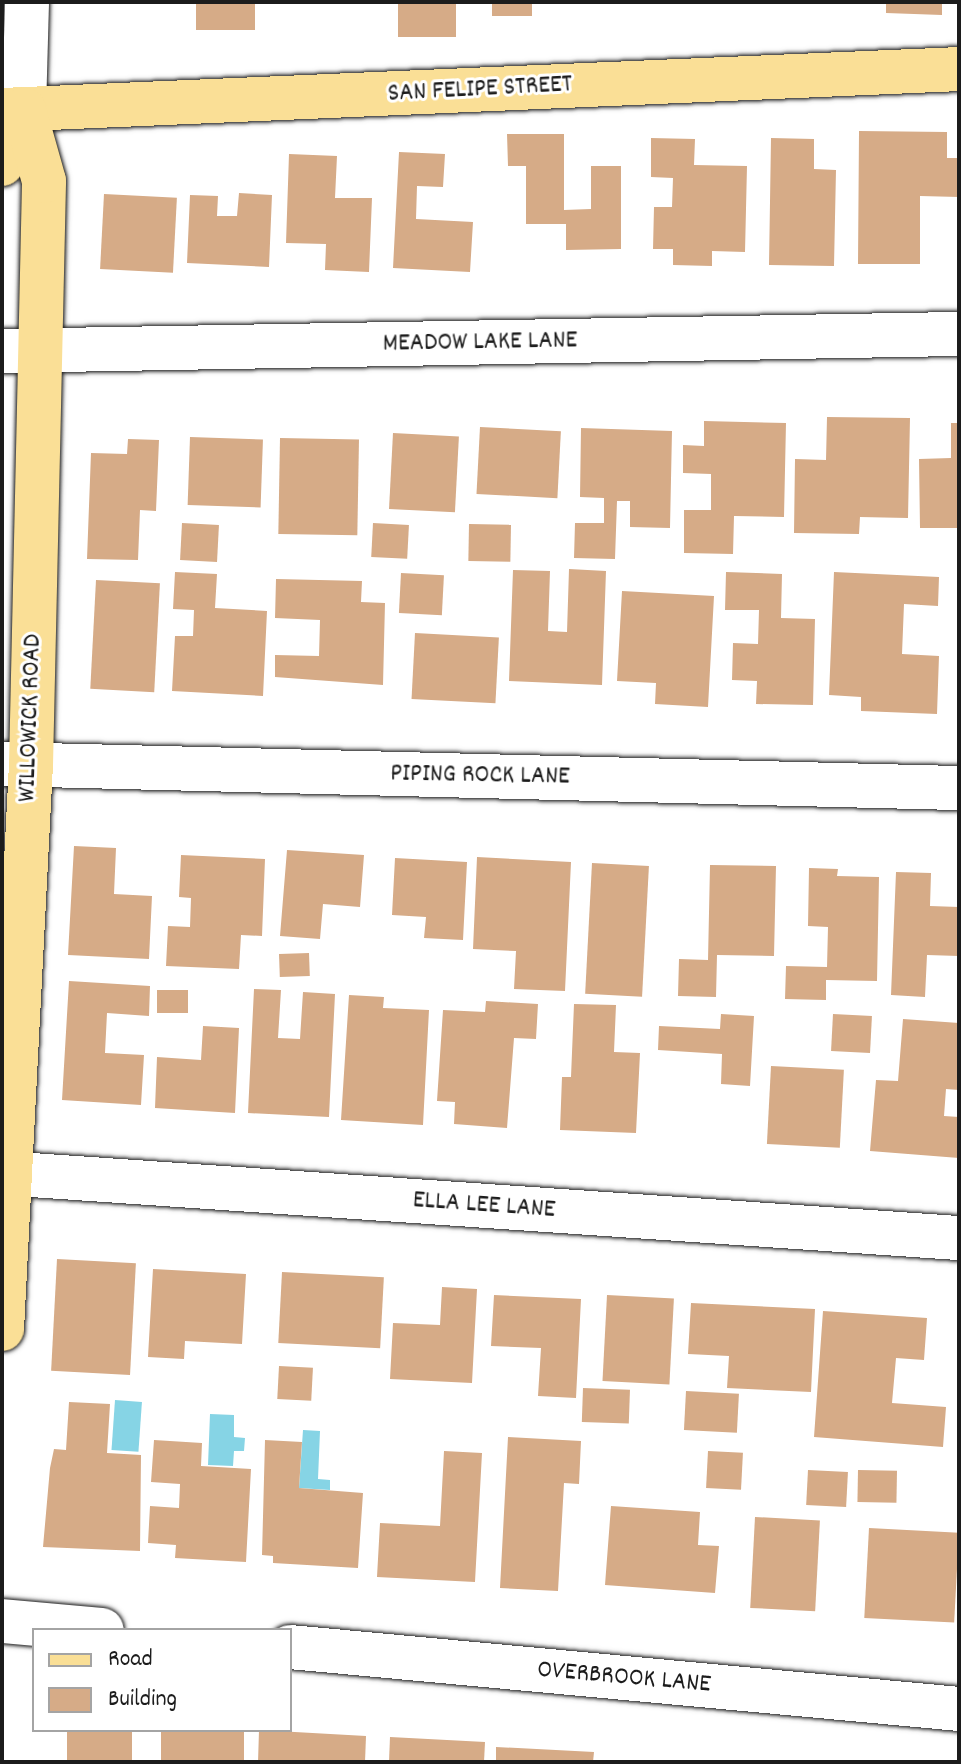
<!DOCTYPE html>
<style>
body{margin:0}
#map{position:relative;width:961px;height:1764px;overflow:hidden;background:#fff;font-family:Dekko,sans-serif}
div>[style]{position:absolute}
.water>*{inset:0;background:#86d4e5;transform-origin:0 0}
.building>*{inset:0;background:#d6ab87;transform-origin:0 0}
.roads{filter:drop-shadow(0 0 2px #1c1c1c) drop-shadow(0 0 2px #1c1c1c)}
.minor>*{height:44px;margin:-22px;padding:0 22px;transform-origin:22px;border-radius:22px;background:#fff}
.major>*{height:44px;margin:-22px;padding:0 22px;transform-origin:22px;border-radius:22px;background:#fadf96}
span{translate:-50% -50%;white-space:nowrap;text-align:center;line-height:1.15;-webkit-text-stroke:6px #fff;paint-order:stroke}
.street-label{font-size:26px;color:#1c1c1c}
.frame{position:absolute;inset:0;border:4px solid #1c1c1c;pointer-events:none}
.legend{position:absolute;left:32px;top:1628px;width:260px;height:104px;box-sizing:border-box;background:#fff;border:2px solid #a4a4a4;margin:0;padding:10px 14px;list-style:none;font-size:24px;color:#1c1c1c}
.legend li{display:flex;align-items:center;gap:16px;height:40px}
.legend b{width:40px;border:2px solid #a4a4a4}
</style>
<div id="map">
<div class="water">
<div style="left:115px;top:1400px;width:27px;height:50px;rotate:4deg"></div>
<div style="clip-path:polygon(210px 1414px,234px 1415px,234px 1437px,245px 1438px,244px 1451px,234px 1451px,233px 1466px,208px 1465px)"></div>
<div style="clip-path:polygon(303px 1430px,320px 1431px,318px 1479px,330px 1480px,330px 1490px,299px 1488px)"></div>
</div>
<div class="building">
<div style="left:196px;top:2px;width:59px;height:28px"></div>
<div style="left:398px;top:2px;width:58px;height:35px"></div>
<div style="left:492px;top:2px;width:40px;height:14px"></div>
<div style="clip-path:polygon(886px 2px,942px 2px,942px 15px,886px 13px)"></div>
<div style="clip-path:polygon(859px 131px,947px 132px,947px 158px,959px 158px,959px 197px,920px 196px,920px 264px,858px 264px)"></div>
<div style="clip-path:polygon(507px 134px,564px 134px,564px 210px,591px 209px,591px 166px,621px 166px,621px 249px,566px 250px,566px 224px,526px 224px,526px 166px,508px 166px)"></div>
<div style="clip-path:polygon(651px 138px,695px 139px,694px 165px,747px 166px,745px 252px,712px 251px,712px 266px,673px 265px,673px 249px,653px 249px,654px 207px,672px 207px,673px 178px,651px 177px)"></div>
<div style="clip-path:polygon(771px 138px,814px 139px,814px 169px,836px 170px,834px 266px,769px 265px)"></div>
<div style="clip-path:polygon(399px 152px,445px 154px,443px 187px,417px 186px,416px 219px,473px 222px,470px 272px,393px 268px)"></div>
<div style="clip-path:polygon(289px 154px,337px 156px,335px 198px,372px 198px,369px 272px,325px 270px,326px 244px,286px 243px)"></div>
<div style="clip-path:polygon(239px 193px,272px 195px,269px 267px,187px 263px,190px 195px,218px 196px,217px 216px,237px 216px)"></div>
<div style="left:104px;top:194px;width:73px;height:75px;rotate:3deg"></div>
<div style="clip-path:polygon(827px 417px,910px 418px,908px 518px,860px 517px,859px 534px,794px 533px,795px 459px,826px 460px)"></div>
<div style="clip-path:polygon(704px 421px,786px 423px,784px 517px,734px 516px,733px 554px,684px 553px,684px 510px,711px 510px,711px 474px,683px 473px,683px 445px,704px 446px)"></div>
<div style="clip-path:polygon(951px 423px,959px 423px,959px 528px,920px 528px,919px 459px,951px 458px)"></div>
<div style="left:480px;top:427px;width:81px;height:67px;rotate:3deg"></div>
<div style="clip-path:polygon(581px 428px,672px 431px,670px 528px,630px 527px,630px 501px,617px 501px,615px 559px,574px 558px,575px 523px,604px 523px,604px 498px,580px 497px)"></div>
<div style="left:393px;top:433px;width:66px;height:76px;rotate:3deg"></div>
<div style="left:190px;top:437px;width:73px;height:68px;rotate:2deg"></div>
<div style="left:280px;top:438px;width:79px;height:96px;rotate:1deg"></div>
<div style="clip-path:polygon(128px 439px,159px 440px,156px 511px,140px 510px,138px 560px,87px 559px,91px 453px,127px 454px)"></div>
<div style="left:182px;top:523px;width:37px;height:37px;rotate:3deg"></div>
<div style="left:373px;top:523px;width:36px;height:34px;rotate:3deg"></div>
<div style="left:469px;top:524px;width:42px;height:37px;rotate:1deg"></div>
<div style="clip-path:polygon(569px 569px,606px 571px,602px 685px,509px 681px,513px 570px,550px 571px,548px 631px,567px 632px)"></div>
<div style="clip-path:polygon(175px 572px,217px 574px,215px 608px,267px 611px,263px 696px,172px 691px,175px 636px,193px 636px,194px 610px,173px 609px)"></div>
<div style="clip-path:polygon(726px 572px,782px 574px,781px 618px,815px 619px,813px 705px,756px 704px,757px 681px,732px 680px,733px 643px,758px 644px,759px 610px,725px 610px)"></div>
<div style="clip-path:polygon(834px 572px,939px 577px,938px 606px,904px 604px,902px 654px,939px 656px,937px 714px,861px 711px,861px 697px,829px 695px)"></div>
<div style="left:401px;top:573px;width:43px;height:40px;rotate:3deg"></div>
<div style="clip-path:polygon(276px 579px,362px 581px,361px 602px,385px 603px,383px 685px,275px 677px,275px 655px,319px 656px,320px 620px,275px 618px)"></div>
<div style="left:96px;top:580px;width:64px;height:109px;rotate:3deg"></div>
<div style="clip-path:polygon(622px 591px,714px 596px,708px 707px,655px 704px,656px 683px,617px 681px)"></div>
<div style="left:415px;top:633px;width:84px;height:66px;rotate:3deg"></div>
<div style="clip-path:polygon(74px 846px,116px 848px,114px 894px,152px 896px,149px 959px,68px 955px)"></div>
<div style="clip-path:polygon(287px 850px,364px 855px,360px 907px,323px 904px,320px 939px,280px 936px)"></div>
<div style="clip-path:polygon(181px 855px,265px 859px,262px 936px,241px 935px,239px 969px,166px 966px,168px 926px,190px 927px,191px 898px,179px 897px)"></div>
<div style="clip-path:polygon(477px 857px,571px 862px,565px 991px,514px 989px,516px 951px,473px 949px)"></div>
<div style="clip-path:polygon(395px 858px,467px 862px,463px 940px,424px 938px,426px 917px,392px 915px)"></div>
<div style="left:592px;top:863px;width:57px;height:131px;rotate:3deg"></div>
<div style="clip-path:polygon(710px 865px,776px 866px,774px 956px,717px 955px,716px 997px,678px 996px,679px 959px,708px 960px)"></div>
<div style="clip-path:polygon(809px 868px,838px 869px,837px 876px,879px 877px,877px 981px,826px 980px,826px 1000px,785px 999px,786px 966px,827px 967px,828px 927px,808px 926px)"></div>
<div style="clip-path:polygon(896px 872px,931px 873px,930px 906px,959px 907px,959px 956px,927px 955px,925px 997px,891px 995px)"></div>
<div style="left:309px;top:953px;width:23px;height:30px;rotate:88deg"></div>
<div style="clip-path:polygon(69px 981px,150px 986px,149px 1016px,107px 1013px,105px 1053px,144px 1055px,141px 1105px,62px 1100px)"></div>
<div style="clip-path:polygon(254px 989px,281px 990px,278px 1038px,300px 1039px,303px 992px,335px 994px,329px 1117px,248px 1113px)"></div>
<div style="left:157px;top:990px;width:31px;height:23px"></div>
<div style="clip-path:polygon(349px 995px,384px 997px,383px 1008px,429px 1010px,423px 1125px,341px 1120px)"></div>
<div style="clip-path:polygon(486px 1001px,538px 1004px,536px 1039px,514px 1038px,507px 1128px,454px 1124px,455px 1102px,437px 1101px,443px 1010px,485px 1012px)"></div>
<div style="clip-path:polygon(574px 1004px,616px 1005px,614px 1052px,640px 1053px,636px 1133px,560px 1130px,562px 1077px,571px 1077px)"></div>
<div style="clip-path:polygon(721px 1014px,754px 1016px,750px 1086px,721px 1084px,722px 1054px,658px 1050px,659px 1026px,720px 1029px)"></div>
<div style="left:833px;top:1014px;width:39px;height:37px;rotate:3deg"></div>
<div style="clip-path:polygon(903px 1019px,959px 1023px,959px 1090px,946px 1089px,944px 1116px,959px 1117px,959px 1158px,870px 1151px,876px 1080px,898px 1081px)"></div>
<div style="clip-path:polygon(203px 1026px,239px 1028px,235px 1113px,155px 1108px,157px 1057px,201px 1060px)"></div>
<div style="left:771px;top:1066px;width:73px;height:78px;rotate:3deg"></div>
<div style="left:57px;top:1259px;width:79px;height:112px;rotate:3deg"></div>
<div style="clip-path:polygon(153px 1269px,246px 1274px,242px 1344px,185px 1341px,184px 1359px,148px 1357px)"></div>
<div style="left:282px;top:1272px;width:102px;height:71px;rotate:3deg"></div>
<div style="clip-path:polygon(442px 1287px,477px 1289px,472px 1383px,390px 1379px,393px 1323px,440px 1325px)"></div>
<div style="clip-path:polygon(494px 1295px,581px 1299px,576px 1398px,538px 1396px,541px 1348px,491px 1346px)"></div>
<div style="left:607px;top:1295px;width:67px;height:86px;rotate:3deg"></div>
<div style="clip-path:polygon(691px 1303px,815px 1309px,811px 1392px,727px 1388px,729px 1356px,688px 1354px)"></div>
<div style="clip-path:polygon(823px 1311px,927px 1318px,924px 1360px,896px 1358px,892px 1403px,946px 1407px,943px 1447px,814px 1437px)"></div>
<div style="left:279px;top:1366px;width:34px;height:33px;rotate:3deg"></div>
<div style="left:583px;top:1388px;width:47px;height:34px;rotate:2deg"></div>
<div style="left:686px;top:1391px;width:53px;height:39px;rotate:3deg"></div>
<div style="clip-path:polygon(69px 1402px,110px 1404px,107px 1453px,141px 1455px,140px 1551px,43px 1547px,50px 1468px,54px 1449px,66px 1450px)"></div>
<div style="clip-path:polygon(508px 1437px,581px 1441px,579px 1484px,564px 1483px,558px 1591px,500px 1588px)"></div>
<div style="clip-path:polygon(154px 1440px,202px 1443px,201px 1466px,251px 1469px,246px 1562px,175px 1558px,176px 1545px,148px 1543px,150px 1506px,179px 1508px,180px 1484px,151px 1482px)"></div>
<div style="clip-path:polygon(265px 1440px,302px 1442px,299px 1488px,363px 1493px,358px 1568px,273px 1563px,273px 1556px,262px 1555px)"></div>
<div style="clip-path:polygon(444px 1451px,482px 1453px,475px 1582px,377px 1577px,380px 1523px,440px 1526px)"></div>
<div style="left:708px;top:1451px;width:35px;height:37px;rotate:3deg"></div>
<div style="left:808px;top:1470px;width:40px;height:35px;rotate:3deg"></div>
<div style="left:858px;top:1470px;width:39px;height:32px;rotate:1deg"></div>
<div style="clip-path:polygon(611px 1506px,700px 1512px,698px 1545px,719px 1546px,715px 1593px,605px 1585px)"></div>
<div style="left:755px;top:1517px;width:65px;height:91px;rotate:3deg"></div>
<div style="left:869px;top:1528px;width:90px;height:90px;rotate:3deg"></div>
<div style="left:67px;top:1730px;width:65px;height:32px"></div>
<div style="left:161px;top:1730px;width:83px;height:32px"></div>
<div style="clip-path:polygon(259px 1730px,366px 1736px,365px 1762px,258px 1762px)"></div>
<div style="clip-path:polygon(390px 1737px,485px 1742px,484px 1762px,389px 1762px)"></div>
<div style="clip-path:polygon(496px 1747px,594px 1752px,593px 1762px,496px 1762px)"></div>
</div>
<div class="roads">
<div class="minor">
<div style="left:24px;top:110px;width:108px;rotate:-88.4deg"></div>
<div style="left:2px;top:351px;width:957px;rotate:-1.02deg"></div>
<div style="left:2px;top:764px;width:957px;rotate:1.44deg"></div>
<div style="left:2px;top:1173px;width:959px;rotate:3.89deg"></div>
<div style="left:2px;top:1621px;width:100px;rotate:5.1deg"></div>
<div style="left:290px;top:1647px;width:672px;rotate:5.29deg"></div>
</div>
<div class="major">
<div style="left:2px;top:110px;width:958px;rotate:-2.45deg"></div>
<div style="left:2px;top:164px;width:58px;rotate:-67.8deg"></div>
<div style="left:2px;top:1329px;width:565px;rotate:-87.06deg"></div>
<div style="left:31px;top:765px;width:584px;rotate:-88.72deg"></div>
<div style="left:44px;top:181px;width:74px;rotate:-105.7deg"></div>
</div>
</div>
<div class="street-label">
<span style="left:480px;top:90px;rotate:-3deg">SAN FELIPE STREET</span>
<span style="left:480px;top:343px;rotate:-1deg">MEADOW LAKE LANE</span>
<span style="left:31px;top:718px;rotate:-88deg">WILLOWICK ROAD</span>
<span style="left:480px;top:776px;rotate:1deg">PIPING ROCK LANE</span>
<span style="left:484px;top:1206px;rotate:4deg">ELLA LEE LANE</span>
<span style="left:624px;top:1678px;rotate:5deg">OVERBROOK LANE</span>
</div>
<div class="frame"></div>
<ul class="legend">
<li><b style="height:10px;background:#fadf96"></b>Road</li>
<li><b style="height:22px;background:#d6ab87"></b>Building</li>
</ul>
</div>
